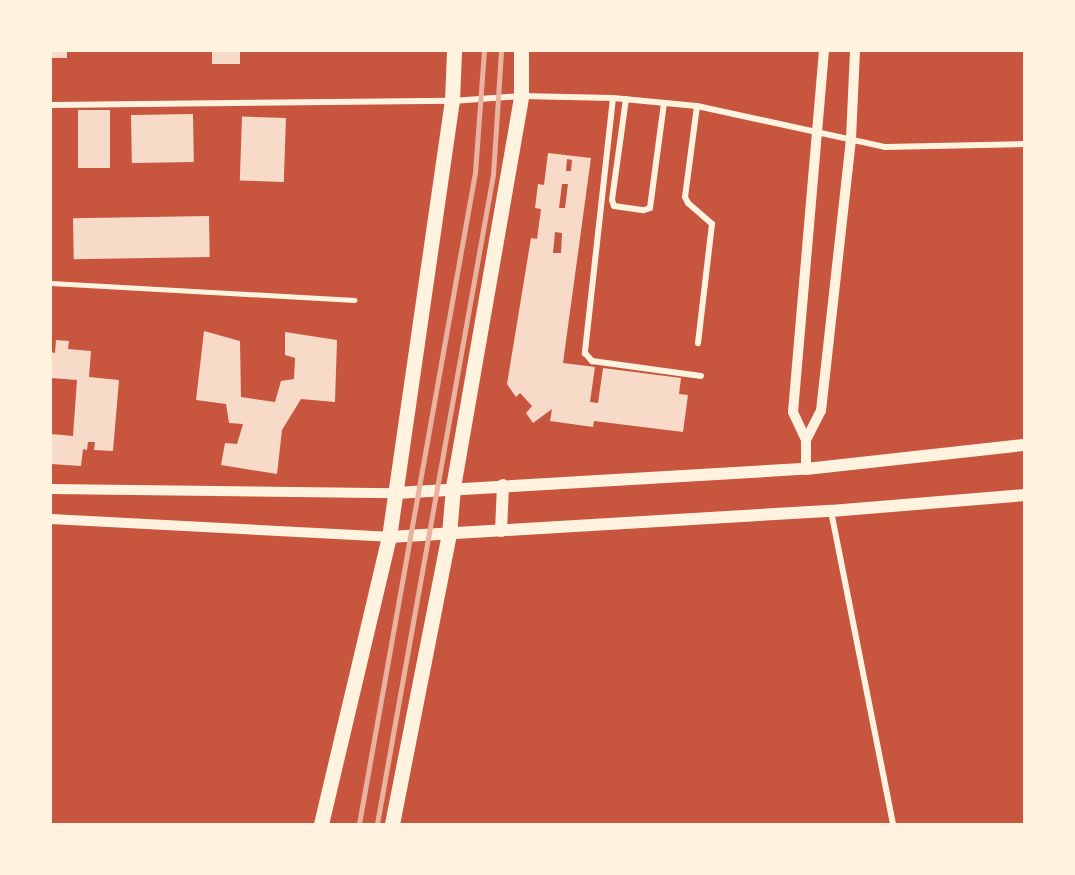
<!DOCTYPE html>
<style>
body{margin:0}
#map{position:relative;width:1075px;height:875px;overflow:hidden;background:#c8553d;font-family:"IBM Plex Sans",sans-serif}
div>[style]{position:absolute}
.building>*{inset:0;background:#f7dbc8;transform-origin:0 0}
.pedestrian>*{height:5px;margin:-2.5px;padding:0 2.5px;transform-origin:2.5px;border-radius:2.5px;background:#fff3e0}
.minor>*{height:6px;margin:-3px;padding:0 3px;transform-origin:3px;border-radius:3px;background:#fff3e0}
.tertiary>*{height:10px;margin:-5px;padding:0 5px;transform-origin:5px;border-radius:5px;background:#fff3e0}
.secondary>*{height:12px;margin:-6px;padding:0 6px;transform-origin:6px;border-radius:6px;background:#fff3e0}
.primary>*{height:15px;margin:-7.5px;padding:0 7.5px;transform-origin:7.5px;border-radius:7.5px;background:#fff3e0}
.rail>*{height:4.5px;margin:-2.25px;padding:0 2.25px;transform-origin:2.25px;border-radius:2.25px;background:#e9b49f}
span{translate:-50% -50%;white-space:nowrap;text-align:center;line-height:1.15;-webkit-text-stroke:4.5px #fff3e0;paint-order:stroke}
.frame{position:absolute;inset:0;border:52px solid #fff3e0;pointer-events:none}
</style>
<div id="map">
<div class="building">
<div style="left:51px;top:51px;width:16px;height:7px"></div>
<div style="left:212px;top:51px;width:28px;height:13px"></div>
<div style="left:78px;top:110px;width:32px;height:58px"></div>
<div style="left:193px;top:114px;width:48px;height:62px;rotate:89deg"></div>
<div style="left:286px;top:118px;width:64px;height:44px;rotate:92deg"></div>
<div style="clip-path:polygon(evenodd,548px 153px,591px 158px,563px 363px,595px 367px,590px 402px,598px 403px,603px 368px,681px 378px,679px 394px,688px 395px,683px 432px,594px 421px,593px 427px,550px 421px,552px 409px,533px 423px,526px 413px,532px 406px,520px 393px,516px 397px,507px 384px,531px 238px,537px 239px,541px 209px,535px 208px,538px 184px,544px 185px,548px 153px,567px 159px,572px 160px,571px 171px,566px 171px,567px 159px,548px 153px,562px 184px,568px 184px,565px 208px,559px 208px,562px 184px,548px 153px,555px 232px,562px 233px,561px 253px,553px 253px,555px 232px)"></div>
<div style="left:209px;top:216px;width:41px;height:136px;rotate:89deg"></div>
<div style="clip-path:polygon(204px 331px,240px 341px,241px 397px,275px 402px,281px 381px,294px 379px,295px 358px,285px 355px,285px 332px,337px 340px,335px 402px,301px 399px,282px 430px,277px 474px,221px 465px,225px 443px,237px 444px,243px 424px,229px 423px,226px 404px,196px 400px)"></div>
<div style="clip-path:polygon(56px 340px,69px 341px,68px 349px,91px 351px,89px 377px,119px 380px,113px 451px,94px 450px,95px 442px,88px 442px,87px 450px,83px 449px,81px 466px,51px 464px,51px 434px,73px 436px,77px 380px,51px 378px,51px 352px,55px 353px)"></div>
</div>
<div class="pedestrian">
<div style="left:51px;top:283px;width:304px;rotate:3.2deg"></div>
</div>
<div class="minor">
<div style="left:613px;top:98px;width:257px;rotate:96.3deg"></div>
<div style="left:585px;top:353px;width:11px;rotate:49deg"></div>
<div style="left:592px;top:361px;width:110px;rotate:7.8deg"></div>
<div style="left:626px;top:99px;width:102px;rotate:97.9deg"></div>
<div style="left:612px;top:200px;width:6px;rotate:72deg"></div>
<div style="left:614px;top:206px;width:30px;rotate:8deg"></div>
<div style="left:644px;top:210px;width:6px;rotate:-18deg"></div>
<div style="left:650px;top:208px;width:106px;rotate:-82.4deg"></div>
<div style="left:51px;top:105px;width:401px;rotate:-0.6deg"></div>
<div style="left:452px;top:101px;width:69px;rotate:-4.1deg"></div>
<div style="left:521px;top:96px;width:92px;rotate:1.2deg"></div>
<div style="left:613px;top:98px;width:84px;rotate:5.4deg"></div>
<div style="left:697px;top:106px;width:192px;rotate:12.3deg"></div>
<div style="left:885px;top:147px;width:139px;rotate:-1.2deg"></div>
<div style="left:697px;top:106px;width:92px;rotate:97.5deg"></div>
<div style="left:685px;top:197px;width:7px;rotate:63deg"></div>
<div style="left:688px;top:203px;width:32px;rotate:41deg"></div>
<div style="left:712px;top:224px;width:120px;rotate:96.7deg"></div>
<div style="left:831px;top:511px;width:319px;rotate:78.8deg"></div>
</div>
<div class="tertiary">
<div style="left:806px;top:440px;width:31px;rotate:-115deg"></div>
<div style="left:793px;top:412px;width:362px;rotate:-85.1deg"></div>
<div style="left:806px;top:469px;width:29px;rotate:-90deg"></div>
<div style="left:806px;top:440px;width:33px;rotate:-63deg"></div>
<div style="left:821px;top:411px;width:274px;rotate:-83.7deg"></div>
<div style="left:851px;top:139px;width:88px;rotate:-87.4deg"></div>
<div style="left:51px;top:489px;width:345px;rotate:0.7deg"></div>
<div style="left:51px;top:519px;width:338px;rotate:3deg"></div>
</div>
<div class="secondary">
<div style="left:396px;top:493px;width:411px;rotate:-3.4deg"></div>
<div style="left:806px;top:469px;width:219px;rotate:-6.3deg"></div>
<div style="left:501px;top:531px;width:46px;rotate:-87.5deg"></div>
<div style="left:389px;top:537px;width:443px;rotate:-3.4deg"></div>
<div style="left:831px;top:511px;width:194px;rotate:-4.7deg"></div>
</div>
<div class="primary">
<div style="left:321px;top:824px;width:295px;rotate:-76.7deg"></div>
<div style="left:389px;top:537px;width:441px;rotate:-81.8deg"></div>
<div style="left:452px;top:101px;width:50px;rotate:-87.7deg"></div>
<div style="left:392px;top:824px;width:296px;rotate:-78.9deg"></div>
<div style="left:449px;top:534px;width:47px;rotate:-85.1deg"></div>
<div style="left:453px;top:487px;width:397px;rotate:-80.1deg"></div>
<div style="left:521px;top:96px;width:45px;rotate:-90deg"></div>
</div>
<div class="rail">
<div style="left:359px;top:824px;width:661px;rotate:-79.9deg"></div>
<div style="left:475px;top:173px;width:122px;rotate:-85.8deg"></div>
<div style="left:377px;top:824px;width:659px;rotate:-79.87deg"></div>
<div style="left:493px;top:175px;width:124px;rotate:-86.3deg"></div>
</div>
<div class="frame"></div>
</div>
